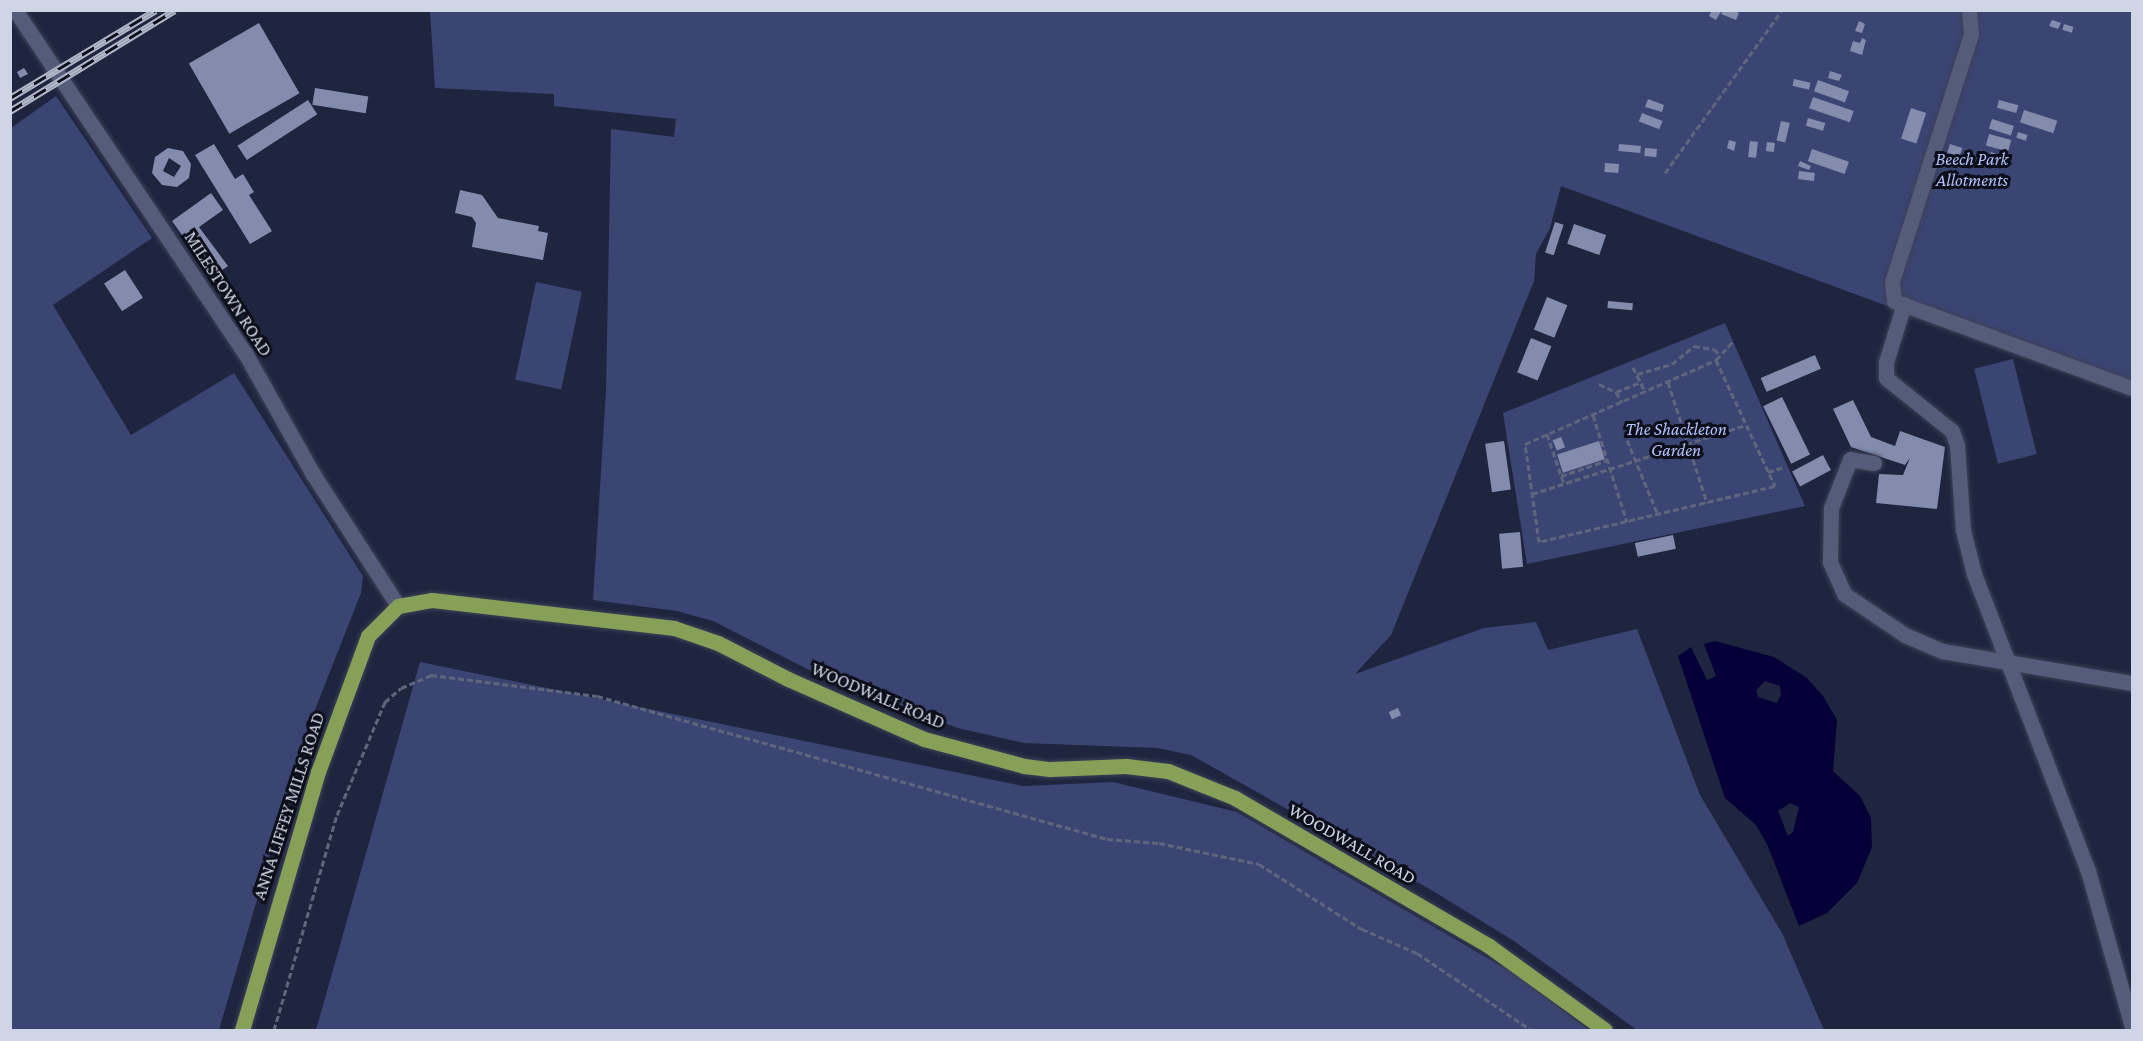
<!DOCTYPE html>
<style>
body{margin:0}
#map{position:relative;width:2143px;height:1041px;overflow:hidden;background:#1f253f;font-family:"Crimson Pro",serif}
div>[style]{position:absolute}
.green>*{inset:0;background:#3b4573;transform-origin:0 0}
.water>*{inset:0;background:#050038}
.building>*{inset:0;background:#838cac;transform-origin:0 0}
.path>*{height:3px;margin-top:-1.5px;transform-origin:0;background:repeating-linear-gradient(90deg,#5f657b 0 6px,transparent 0 9px)}
.roads{filter:drop-shadow(0 0 2px #3d4157) drop-shadow(0 0 2px #3d4157)}
.minor>*{height:15px;margin:-7.5px;padding:0 7.5px;transform-origin:7.5px;border-radius:7.5px;background:#545c79}
.major>*{height:15px;margin:-7.5px;padding:0 7.5px;transform-origin:7.5px;border-radius:7.5px;background:#87a058}
.rail>*{height:7px;margin-top:-3.5px;transform-origin:0;background:repeating-linear-gradient(90deg,#0c0f1a 0 14px,#b0b5c7 0 28px);box-sizing:border-box;border-block:2px solid #b0b5c7}
span{translate:-50% -50%;white-space:nowrap;text-align:center;line-height:1.15;-webkit-text-stroke:6px #0c0f1a;paint-order:stroke}
.park-label{font-size:18px;color:#b1c1fa;font-style:italic}
.street-label{font-size:18px;color:#d0d5e6}
.frame{position:absolute;inset:0;border:12px solid #d0d5e6;pointer-events:none}
</style>
<div id="map">
<div class="green">
<div style="clip-path:polygon(430px 11px,2132px 11px,2132px 396px,1561px 186px,1550px 228px,1536px 254px,1534px 281px,1391px 635px,1355px 674px,1484px 628px,1536px 622px,1548px 650px,1637px 629px,1700px 795px,1782px 933px,1824px 1030px,1637px 1030px,1514px 941px,1433px 891px,1191px 755px,1157px 748px,1024px 743px,958px 728px,829px 680px,713px 621px,677px 611px,593px 600px,606px 391px,611px 129px,674px 137px,676px 119px,554px 106px,554px 94px,435px 88px)"></div>
<div style="clip-path:polygon(56px 96px,152px 238px,53px 305px,131px 435px,234px 373px,363px 576px,361px 593px,305px 735px,219px 1030px,11px 1030px,11px 128px)"></div>
<div style="left:536px;top:282px;width:47px;height:100px;rotate:12deg"></div>
<div style="clip-path:polygon(1725px 323px,1805px 506px,1527px 564px,1503px 413px)"></div>
<div style="left:2013px;top:359px;width:98px;height:40px;rotate:76deg"></div>
<div style="clip-path:polygon(420px 662px,1023px 786px,1113px 782px,1237px 812px,1513px 973px,1589px 1030px,316px 1030px)"></div>
</div>
<div class="water">
<div style="clip-path:polygon(evenodd,1715px 641px,1774px 657px,1807px 678px,1823px 696px,1837px 720px,1833px 771px,1860px 796px,1871px 818px,1872px 847px,1857px 883px,1827px 913px,1799px 926px,1767px 844px,1756px 825px,1725px 798px,1678px 656px,1691px 647px,1707px 680px,1716px 676px,1704px 644px,1715px 641px,1765px 681px,1780px 686px,1781px 695px,1777px 703px,1758px 697px,1756px 690px,1765px 681px,1715px 641px,1790px 803px,1799px 807px,1793px 832px,1788px 836px,1778px 811px,1790px 803px)"></div>
</div>
<div class="building">
<div style="clip-path:polygon(1712px 10px,1722px 10px,1716px 20px,1709px 16px)"></div>
<div style="clip-path:polygon(1723px 10px,1733px 10px,1739px 13px,1736px 20px,1721px 14px)"></div>
<div style="clip-path:polygon(2052px 20px,2061px 23px,2058px 29px,2049px 26px)"></div>
<div style="clip-path:polygon(1859px 21px,1865px 24px,1862px 33px,1855px 31px)"></div>
<div style="left:259px;top:23px;width:81px;height:81px;rotate:60deg"></div>
<div style="left:2064px;top:24px;width:10px;height:6px;rotate:17deg"></div>
<div style="clip-path:polygon(1862px 38px,1866px 40px,1862px 55px,1850px 51px,1853px 41px,1860px 43px)"></div>
<div style="clip-path:polygon(24px 68px,28px 74px,20px 78px,17px 72px)"></div>
<div style="clip-path:polygon(1830px 71px,1842px 75px,1839px 81px,1828px 78px)"></div>
<div style="left:1794px;top:79px;width:17px;height:7px;rotate:13deg"></div>
<div style="left:1818px;top:80px;width:33px;height:12px;rotate:20deg"></div>
<div style="left:315px;top:88px;width:54px;height:17px;rotate:9deg"></div>
<div style="left:1813px;top:97px;width:43px;height:12px;rotate:19deg"></div>
<div style="clip-path:polygon(1648px 99px,1664px 105px,1662px 112px,1645px 107px)"></div>
<div style="left:308px;top:100px;width:17px;height:84px;rotate:57deg"></div>
<div style="left:1999px;top:100px;width:20px;height:8px;rotate:15deg"></div>
<div style="left:1911px;top:108px;width:16px;height:32px;rotate:18deg"></div>
<div style="left:2024px;top:110px;width:35px;height:13px;rotate:18deg"></div>
<div style="left:1642px;top:113px;width:22px;height:9px;rotate:21deg"></div>
<div style="left:1808px;top:118px;width:18px;height:8px;rotate:16deg"></div>
<div style="left:1992px;top:119px;width:23px;height:10px;rotate:18deg"></div>
<div style="left:1781px;top:121px;width:9px;height:20px;rotate:13deg"></div>
<div style="left:2018px;top:132px;width:10px;height:6px;rotate:17deg"></div>
<div style="left:1989px;top:134px;width:23px;height:12px;rotate:15deg"></div>
<div style="clip-path:polygon(1729px 140px,1736px 142px,1734px 151px,1727px 148px)"></div>
<div style="left:1750px;top:141px;width:8px;height:16px;rotate:7deg"></div>
<div style="left:1767px;top:142px;width:8px;height:9px;rotate:7deg"></div>
<div style="clip-path:polygon(214px 144px,235px 179px,243px 174px,254px 192px,249px 195px,272px 231px,250px 244px,195px 155px)"></div>
<div style="left:1619px;top:144px;width:22px;height:7px;rotate:5deg"></div>
<div style="left:1950px;top:144px;width:13px;height:9px;rotate:18deg"></div>
<div style="clip-path:polygon(evenodd,168px 148px,183px 151px,191px 164px,189px 178px,177px 187px,162px 185px,152px 173px,155px 157px,168px 148px,169px 158px,181px 166px,174px 177px,163px 171px,169px 158px)"></div>
<div style="left:1645px;top:148px;width:12px;height:8px;rotate:5deg"></div>
<div style="left:1812px;top:149px;width:39px;height:13px;rotate:19deg"></div>
<div style="clip-path:polygon(1991px 152px,2002px 156px,2000px 162px,1989px 159px)"></div>
<div style="clip-path:polygon(1800px 161px,1811px 166px,1809px 170px,1798px 166px)"></div>
<div style="left:1605px;top:163px;width:14px;height:9px;rotate:4deg"></div>
<div style="left:1799px;top:171px;width:16px;height:8px;rotate:7deg"></div>
<div style="clip-path:polygon(460px 190px,482px 195px,498px 218px,539px 226px,538px 231px,548px 233px,543px 260px,472px 247px,476px 223px,472px 217px,455px 213px)"></div>
<div style="clip-path:polygon(211px 193px,223px 210px,199px 227px,228px 266px,212px 277px,172px 221px)"></div>
<div style="left:1555px;top:222px;width:9px;height:32px;rotate:18deg"></div>
<div style="left:1574px;top:224px;width:34px;height:21px;rotate:19deg"></div>
<div style="left:125px;top:270px;width:33px;height:25px;rotate:57deg"></div>
<div style="left:1547px;top:297px;width:22px;height:35px;rotate:22deg"></div>
<div style="left:1608px;top:301px;width:25px;height:7px;rotate:5deg"></div>
<div style="left:1531px;top:338px;width:22px;height:37px;rotate:22deg"></div>
<div style="left:1815px;top:355px;width:15px;height:59px;rotate:67deg"></div>
<div style="left:1782px;top:397px;width:64px;height:21px;rotate:64deg"></div>
<div style="clip-path:polygon(1853px 400px,1871px 437px,1895px 446px,1900px 431px,1945px 447px,1937px 509px,1876px 503px,1879px 474px,1903px 475px,1910px 458px,1905px 465px,1851px 447px,1833px 409px)"></div>
<div style="left:1561px;top:437px;width:11px;height:9px;rotate:68deg"></div>
<div style="left:1504px;top:441px;width:49px;height:19px;rotate:82deg"></div>
<div style="left:1599px;top:441px;width:19px;height:44px;rotate:72deg"></div>
<div style="left:1823px;top:455px;width:17px;height:35px;rotate:62deg"></div>
<div style="left:1520px;top:532px;width:35px;height:21px;rotate:85deg"></div>
<div style="left:1673px;top:535px;width:14px;height:39px;rotate:78deg"></div>
<div style="left:1398px;top:708px;width:8px;height:10px;rotate:67deg"></div>
</div>
<div class="path">
<div style="left:1665px;top:173px;width:201px;rotate:-54.3deg"></div>
<div style="left:1716px;top:360px;width:139px;rotate:64.9deg"></div>
<div style="left:1775px;top:486px;width:243px;rotate:166.7deg"></div>
<div style="left:1539px;top:542px;width:99px;rotate:-98.1deg"></div>
<div style="left:1525px;top:444px;width:209px;rotate:-23.7deg"></div>
<div style="left:1716px;top:360px;width:24px;rotate:-48deg"></div>
<div style="left:1633px;top:367px;width:28px;rotate:64deg"></div>
<div style="left:1637px;top:374px;width:36px;rotate:-16deg"></div>
<div style="left:1672px;top:364px;width:28px;rotate:-39deg"></div>
<div style="left:1694px;top:346px;width:20px;rotate:9deg"></div>
<div style="left:1714px;top:349px;width:8px;rotate:45deg"></div>
<div style="left:1668px;top:382px;width:127px;rotate:72.1deg"></div>
<div style="left:1599px;top:384px;width:19px;rotate:25deg"></div>
<div style="left:1616px;top:392px;width:12px;rotate:59deg"></div>
<div style="left:1616px;top:392px;width:27px;rotate:-22deg"></div>
<div style="left:1593px;top:415px;width:112px;rotate:72.4deg"></div>
<div style="left:1547px;top:434px;width:53px;rotate:71.2deg"></div>
<div style="left:1627px;top:440px;width:81px;rotate:67.5deg"></div>
<div style="left:1768px;top:472px;width:17px;rotate:-17deg"></div>
<div style="left:1561px;top:476px;width:50px;rotate:-18.8deg"></div>
<div style="left:1532px;top:494px;width:225px;rotate:-17.9deg"></div>
<div style="left:274px;top:1030px;width:224px;rotate:-73.7deg"></div>
<div style="left:337px;top:815px;width:123px;rotate:-67deg"></div>
<div style="left:385px;top:702px;width:21px;rotate:-41deg"></div>
<div style="left:401px;top:688px;width:33px;rotate:-23deg"></div>
<div style="left:431px;top:675px;width:167px;rotate:7.2deg"></div>
<div style="left:597px;top:696px;width:530px;rotate:15.66deg"></div>
<div style="left:1107px;top:839px;width:52px;rotate:4.4deg"></div>
<div style="left:1159px;top:843px;width:102px;rotate:11.9deg"></div>
<div style="left:1259px;top:864px;width:122px;rotate:32.3deg"></div>
<div style="left:1362px;top:929px;width:60px;rotate:23.6deg"></div>
<div style="left:1417px;top:953px;width:138px;rotate:34deg"></div>
</div>
<div class="roads">
<div class="minor">
<div style="left:15px;top:10px;width:413px;rotate:56.2deg"></div>
<div style="left:245px;top:353px;width:139px;rotate:60.7deg"></div>
<div style="left:313px;top:474px;width:157px;rotate:57.2deg"></div>
<div style="left:1969px;top:10px;width:24px;rotate:85deg"></div>
<div style="left:1971px;top:34px;width:260px;rotate:107.7deg"></div>
<div style="left:1892px;top:282px;width:19px;rotate:84deg"></div>
<div style="left:1894px;top:301px;width:253px;rotate:20.1deg"></div>
<div style="left:1904px;top:304px;width:61px;rotate:107.2deg"></div>
<div style="left:1886px;top:362px;width:16px;rotate:90deg"></div>
<div style="left:1886px;top:378px;width:85px;rotate:38.8deg"></div>
<div style="left:1952px;top:431px;width:15px;rotate:70deg"></div>
<div style="left:1957px;top:445px;width:85px;rotate:86deg"></div>
<div style="left:1963px;top:530px;width:45px;rotate:76deg"></div>
<div style="left:1974px;top:574px;width:318px;rotate:69deg"></div>
<div style="left:2088px;top:871px;width:161px;rotate:74.2deg"></div>
<div style="left:1874px;top:463px;width:24px;rotate:-171deg"></div>
<div style="left:1850px;top:459px;width:53px;rotate:111.2deg"></div>
<div style="left:1831px;top:508px;width:54px;rotate:91.1deg"></div>
<div style="left:1830px;top:562px;width:35px;rotate:66deg"></div>
<div style="left:1844px;top:594px;width:73px;rotate:33.9deg"></div>
<div style="left:1905px;top:635px;width:40px;rotate:23.4deg"></div>
<div style="left:1942px;top:651px;width:193px;rotate:9.6deg"></div>
</div>
<div class="major">
<div style="left:242px;top:1030px;width:269px;rotate:-73.6deg"></div>
<div style="left:318px;top:772px;width:145px;rotate:-69.8deg"></div>
<div style="left:368px;top:636px;width:42px;rotate:-45deg"></div>
<div style="left:398px;top:606px;width:35px;rotate:-10deg"></div>
<div style="left:432px;top:600px;width:244px;rotate:6.6deg"></div>
<div style="left:674px;top:628px;width:46px;rotate:18.8deg"></div>
<div style="left:718px;top:643px;width:79px;rotate:27.2deg"></div>
<div style="left:788px;top:679px;width:149px;rotate:23.8deg"></div>
<div style="left:924px;top:739px;width:104px;rotate:15.1deg"></div>
<div style="left:1024px;top:766px;width:26px;rotate:7deg"></div>
<div style="left:1050px;top:769px;width:76px;rotate:-2.3deg"></div>
<div style="left:1126px;top:766px;width:42px;rotate:6.8deg"></div>
<div style="left:1168px;top:771px;width:72px;rotate:21.9deg"></div>
<div style="left:1235px;top:798px;width:294px;rotate:30.2deg"></div>
<div style="left:1489px;top:946px;width:143px;rotate:35.9deg"></div>
</div>
</div>
<div class="rail">
<div style="left:10px;top:98px;width:170px;rotate:-31.1deg"></div>
<div style="left:10px;top:111px;width:193px;rotate:-31.5deg"></div>
</div>
<div class="park-label">
<span style="left:1972px;top:170px">Beech Park<br>Allotments</span>
<span style="left:1676px;top:440px">The Shackleton<br>Garden</span>
</div>
<div class="street-label">
<span style="left:228px;top:294px;rotate:57deg">MILESTOWN ROAD</span>
<span style="left:878px;top:696px;rotate:23deg">WOODWALL ROAD</span>
<span style="left:289px;top:806px;rotate:-72deg">ANNA LIFFEY MILLS ROAD</span>
<span style="left:1352px;top:844px;rotate:30deg">WOODWALL ROAD</span>
</div>
<div class="frame"></div>
</div>
